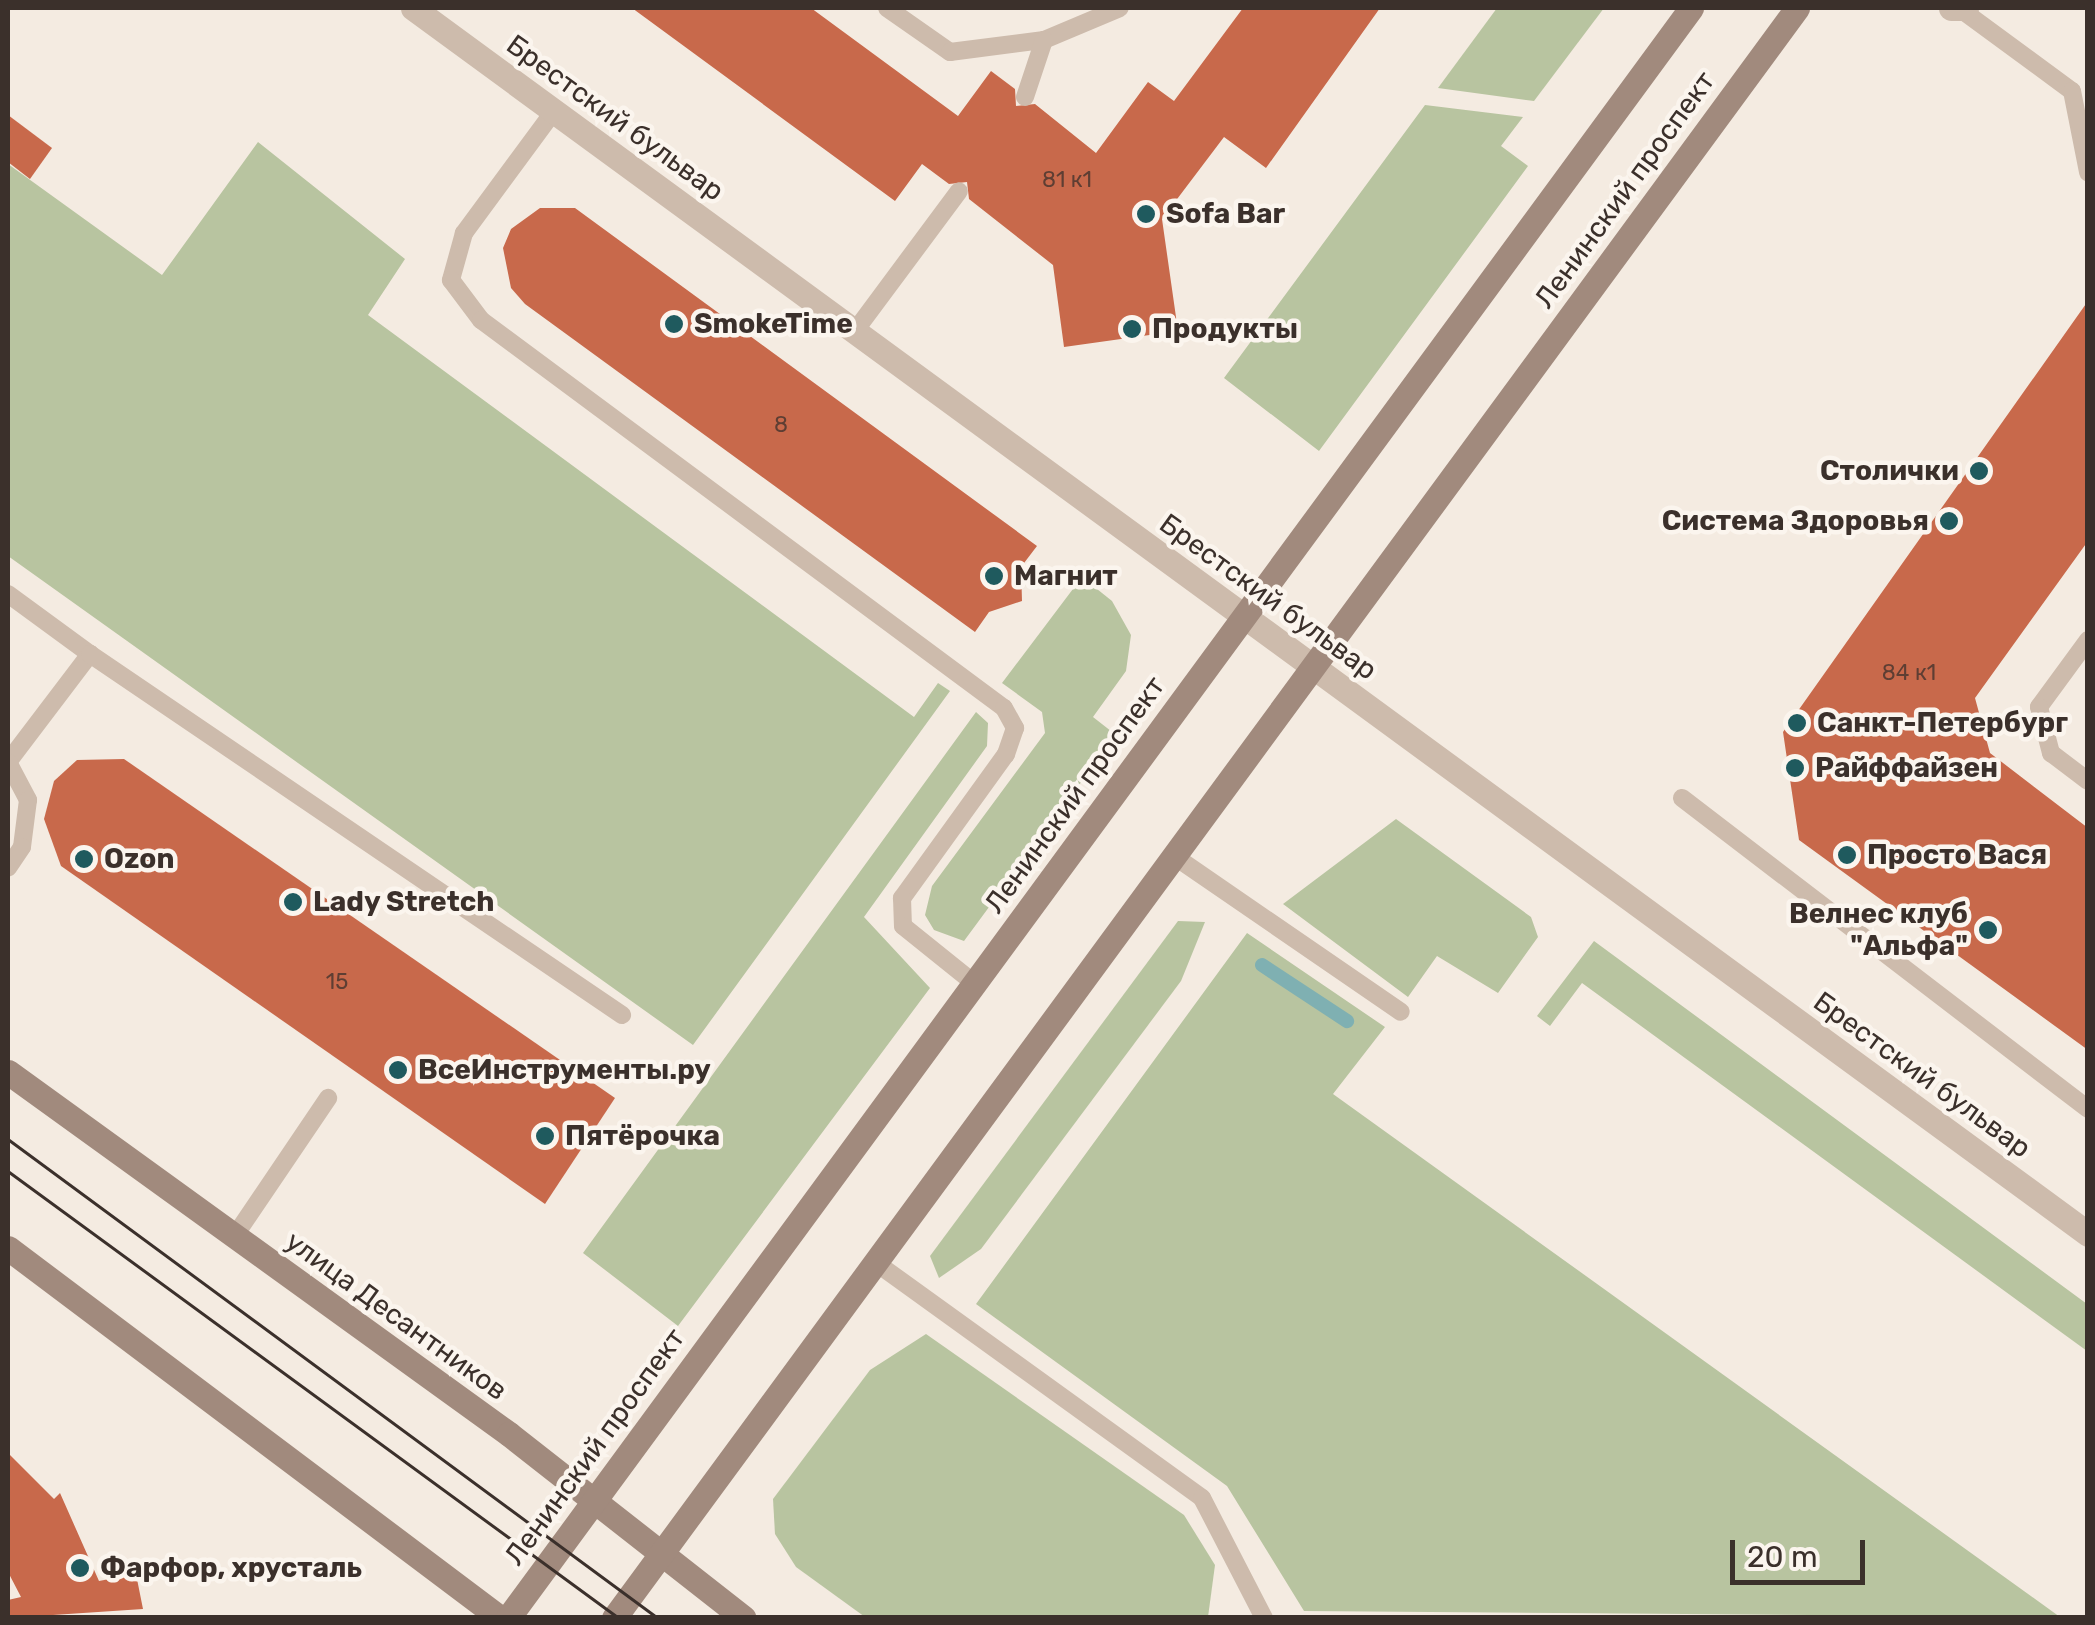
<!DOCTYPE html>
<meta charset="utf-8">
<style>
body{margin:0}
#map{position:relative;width:2095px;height:1625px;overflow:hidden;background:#f4ebe1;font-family:Rubik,sans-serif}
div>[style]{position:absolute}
.green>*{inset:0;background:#b8c4a0}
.stream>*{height:14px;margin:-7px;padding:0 7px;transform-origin:7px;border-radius:7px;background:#7fb0b2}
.building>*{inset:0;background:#c8694b}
.lane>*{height:18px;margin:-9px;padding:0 9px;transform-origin:9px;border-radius:9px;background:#cdbbac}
.street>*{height:25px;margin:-12.5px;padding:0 12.5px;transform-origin:12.5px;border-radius:12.5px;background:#cdbbac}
.secondary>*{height:25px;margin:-12.5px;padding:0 12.5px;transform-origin:12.5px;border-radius:12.5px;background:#a18a7d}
.tram>*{height:2.5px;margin:-1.25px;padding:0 1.25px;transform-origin:1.25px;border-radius:1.25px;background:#3b302b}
.dots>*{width:28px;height:28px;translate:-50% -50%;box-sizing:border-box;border:5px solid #fbf5ee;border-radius:50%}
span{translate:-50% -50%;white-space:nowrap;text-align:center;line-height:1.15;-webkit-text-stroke:9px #fbf5ee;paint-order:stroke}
.number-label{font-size:22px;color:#5e3e33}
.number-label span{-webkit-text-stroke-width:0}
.street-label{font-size:28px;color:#3b302b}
.poi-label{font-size:28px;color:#3b302b;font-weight:700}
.left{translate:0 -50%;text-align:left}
.right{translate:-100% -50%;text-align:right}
.frame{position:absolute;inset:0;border:10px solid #3b302b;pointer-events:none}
.scale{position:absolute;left:1730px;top:1540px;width:135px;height:45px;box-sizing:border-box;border:5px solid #3b302b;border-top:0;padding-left:12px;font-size:30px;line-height:35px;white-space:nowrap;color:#3b302b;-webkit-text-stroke:8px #fbf5ee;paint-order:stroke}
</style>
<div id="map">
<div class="green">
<div style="clip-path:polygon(1497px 8px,1604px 8px,1534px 101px,1438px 88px)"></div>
<div style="clip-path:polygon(1425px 105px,1523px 117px,1501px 146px,1528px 166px,1319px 451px,1224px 378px)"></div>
<div style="clip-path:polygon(258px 142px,405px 259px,368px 315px,914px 717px,938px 683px,950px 691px,693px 1045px,8px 556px,8px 164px,162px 275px)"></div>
<div style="clip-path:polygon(1082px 577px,1112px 601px,1131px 635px,1126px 671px,1093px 717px,1116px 735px,964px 941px,934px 930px,925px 915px,932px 886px,1045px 733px,1042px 712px,1002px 683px)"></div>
<div style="clip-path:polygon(976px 712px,988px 723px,987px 746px,864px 917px,930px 988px,678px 1326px,583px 1253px)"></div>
<div style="clip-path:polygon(1396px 819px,1531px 917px,1538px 937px,1498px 993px,1437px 956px,1408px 997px,1283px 904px)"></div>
<div style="clip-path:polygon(1178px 921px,1205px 922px,1181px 981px,981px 1249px,939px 1278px,930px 1256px)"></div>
<div style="clip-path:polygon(1247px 933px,1385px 1027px,1333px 1094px,2060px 1617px,1304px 1611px,1227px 1486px,976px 1304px)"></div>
<div style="clip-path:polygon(1594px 941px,2087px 1304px,2087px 1351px,1582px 983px,1550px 1026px,1537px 1016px)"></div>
<div style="clip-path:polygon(926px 1334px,1184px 1515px,1215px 1565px,1208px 1617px,865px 1617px,796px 1567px,775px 1534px,773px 1499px,870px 1370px)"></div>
</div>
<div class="stream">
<div style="left:1262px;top:965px;width:102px;rotate:33.4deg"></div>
</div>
<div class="building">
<div style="clip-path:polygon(632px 8px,811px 8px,958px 116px,991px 71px,1015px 89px,1016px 106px,1035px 104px,1096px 153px,1148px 82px,1174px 101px,1243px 8px,1380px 8px,1266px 168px,1224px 137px,1162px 219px,1178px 331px,1064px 347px,1053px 265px,969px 199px,967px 182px,949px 184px,922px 164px,895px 201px)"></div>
<div style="clip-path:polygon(8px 115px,52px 148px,30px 179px,8px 162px)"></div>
<div style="clip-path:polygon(540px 208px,575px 208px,1037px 546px,1021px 567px,1022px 601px,989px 612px,975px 632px,525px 304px,511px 288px,503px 248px,511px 229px)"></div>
<div style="clip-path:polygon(2088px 301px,2088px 541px,1975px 698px,1990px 753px,2088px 828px,2088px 1050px,1799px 840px,1783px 732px)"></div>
<div style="clip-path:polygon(124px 759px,615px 1098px,545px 1204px,61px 866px,44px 819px,54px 781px,77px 760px)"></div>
<div style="clip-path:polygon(8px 1453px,54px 1499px,60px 1493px,99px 1581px,136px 1574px,143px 1609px,8px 1618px,8px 1600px,21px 1597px,8px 1572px)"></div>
</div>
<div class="lane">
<div style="left:887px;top:8px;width:77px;rotate:34.9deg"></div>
<div style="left:950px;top:52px;width:95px;rotate:-7.3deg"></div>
<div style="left:1044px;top:40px;width:82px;rotate:-22.8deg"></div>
<div style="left:1963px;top:11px;width:135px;rotate:36.3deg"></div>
<div style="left:2072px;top:91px;width:83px;rotate:78.8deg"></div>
<div style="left:1025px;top:97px;width:60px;rotate:-71.6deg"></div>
<div style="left:554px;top:111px;width:152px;rotate:126.4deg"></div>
<div style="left:464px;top:233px;width:49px;rotate:105.5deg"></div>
<div style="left:451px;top:280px;width:50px;rotate:53.1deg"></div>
<div style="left:481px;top:320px;width:651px;rotate:36.57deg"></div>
<div style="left:1004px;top:708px;width:23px;rotate:61deg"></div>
<div style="left:1015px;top:728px;width:28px;rotate:109deg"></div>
<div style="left:1006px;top:754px;width:178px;rotate:125.8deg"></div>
<div style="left:902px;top:898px;width:28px;rotate:88deg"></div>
<div style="left:903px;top:926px;width:91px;rotate:38.8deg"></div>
<div style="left:855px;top:331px;width:174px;rotate:-53.4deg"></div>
<div style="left:8px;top:594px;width:102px;rotate:36.2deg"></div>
<div style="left:2088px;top:640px;width:83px;rotate:126.2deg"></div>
<div style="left:2039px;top:707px;width:48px;rotate:75.4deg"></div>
<div style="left:2051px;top:753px;width:46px;rotate:37.1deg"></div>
<div style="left:8px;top:762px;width:136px;rotate:-52.8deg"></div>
<div style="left:90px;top:654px;width:643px;rotate:34.16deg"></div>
<div style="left:8px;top:762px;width:43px;rotate:62.2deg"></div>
<div style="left:28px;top:800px;width:47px;rotate:97.3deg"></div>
<div style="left:22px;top:847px;width:25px;rotate:124deg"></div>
<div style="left:1682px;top:798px;width:511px;rotate:37.45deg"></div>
<div style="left:1174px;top:856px;width:275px;rotate:34.5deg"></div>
<div style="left:234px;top:1237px;width:168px;rotate:-55.9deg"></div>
<div style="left:875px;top:1262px;width:403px;rotate:35.8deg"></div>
<div style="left:1202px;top:1498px;width:135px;rotate:62.7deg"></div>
</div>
<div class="street">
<div style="left:413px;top:8px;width:2076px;rotate:36.2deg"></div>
<div style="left:1951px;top:8px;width:15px"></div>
</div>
<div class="secondary">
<div style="left:8px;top:1072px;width:618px;rotate:35.85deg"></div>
<div style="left:509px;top:1434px;width:298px;rotate:38.1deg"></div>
<div style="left:8px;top:1248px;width:616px;rotate:36.94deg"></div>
<div style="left:508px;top:1618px;width:1998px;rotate:-53.69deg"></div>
<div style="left:614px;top:1618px;width:1998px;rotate:-53.69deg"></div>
</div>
<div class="tram">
<div style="left:8px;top:1139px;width:807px;rotate:36.39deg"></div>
<div style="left:8px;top:1171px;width:757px;rotate:36.19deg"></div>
</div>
<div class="dots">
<div style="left:1146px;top:214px;background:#1f5a5e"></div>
<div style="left:674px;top:324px;background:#1f5a5e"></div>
<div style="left:1132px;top:329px;background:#1f5a5e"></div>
<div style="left:1979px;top:471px;background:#1f5a5e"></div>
<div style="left:1949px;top:521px;background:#1f5a5e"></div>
<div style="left:994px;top:576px;background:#1f5a5e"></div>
<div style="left:1797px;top:723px;background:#1f5a5e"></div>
<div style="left:1795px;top:768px;background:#1f5a5e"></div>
<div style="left:1847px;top:855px;background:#1f5a5e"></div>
<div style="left:84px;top:859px;background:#1f5a5e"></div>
<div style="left:293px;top:902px;background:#1f5a5e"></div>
<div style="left:1988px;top:930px;background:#1f5a5e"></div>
<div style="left:398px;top:1070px;background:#1f5a5e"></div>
<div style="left:545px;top:1136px;background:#1f5a5e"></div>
<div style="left:80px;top:1568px;background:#1f5a5e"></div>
</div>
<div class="number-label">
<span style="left:1067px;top:180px">81 к1</span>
<span style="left:781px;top:425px">8</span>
<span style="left:1909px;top:673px">84 к1</span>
<span style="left:337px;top:982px">15</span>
</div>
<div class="street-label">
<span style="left:615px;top:118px;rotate:36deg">Брестский бульвар</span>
<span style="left:1625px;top:190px;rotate:-54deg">Ленинский проспект</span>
<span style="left:1268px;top:597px;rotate:36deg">Брестский бульвар</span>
<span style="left:1075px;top:795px;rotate:-54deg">Ленинский проспект</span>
<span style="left:1922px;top:1075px;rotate:36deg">Брестский бульвар</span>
<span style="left:396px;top:1316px;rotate:36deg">улица Десантников</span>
<span style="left:595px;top:1447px;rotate:-54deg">Ленинский проспект</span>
</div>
<div class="poi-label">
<span class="left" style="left:1166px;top:214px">Sofa Bar</span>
<span class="left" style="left:694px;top:324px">SmokeTime</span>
<span class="left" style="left:1152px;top:329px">Продукты</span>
<span class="right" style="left:1959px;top:471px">Столички</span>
<span class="right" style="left:1929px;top:521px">Система Здоровья</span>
<span class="left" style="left:1014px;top:576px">Магнит</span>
<span class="left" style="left:1817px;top:723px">Санкт-Петербург</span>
<span class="left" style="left:1815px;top:768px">Райффайзен</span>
<span class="left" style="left:1867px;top:855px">Просто Вася</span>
<span class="left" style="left:104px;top:859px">Ozon</span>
<span class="left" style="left:313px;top:902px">Lady Stretch</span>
<span class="right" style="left:1968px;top:930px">Велнес клуб<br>"Альфа"</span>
<span class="left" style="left:418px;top:1070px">ВсеИнструменты.ру</span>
<span class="left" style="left:565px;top:1136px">Пятёрочка</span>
<span class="left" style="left:100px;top:1568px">Фарфор, хрусталь</span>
</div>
<div class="frame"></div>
<div class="scale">20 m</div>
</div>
